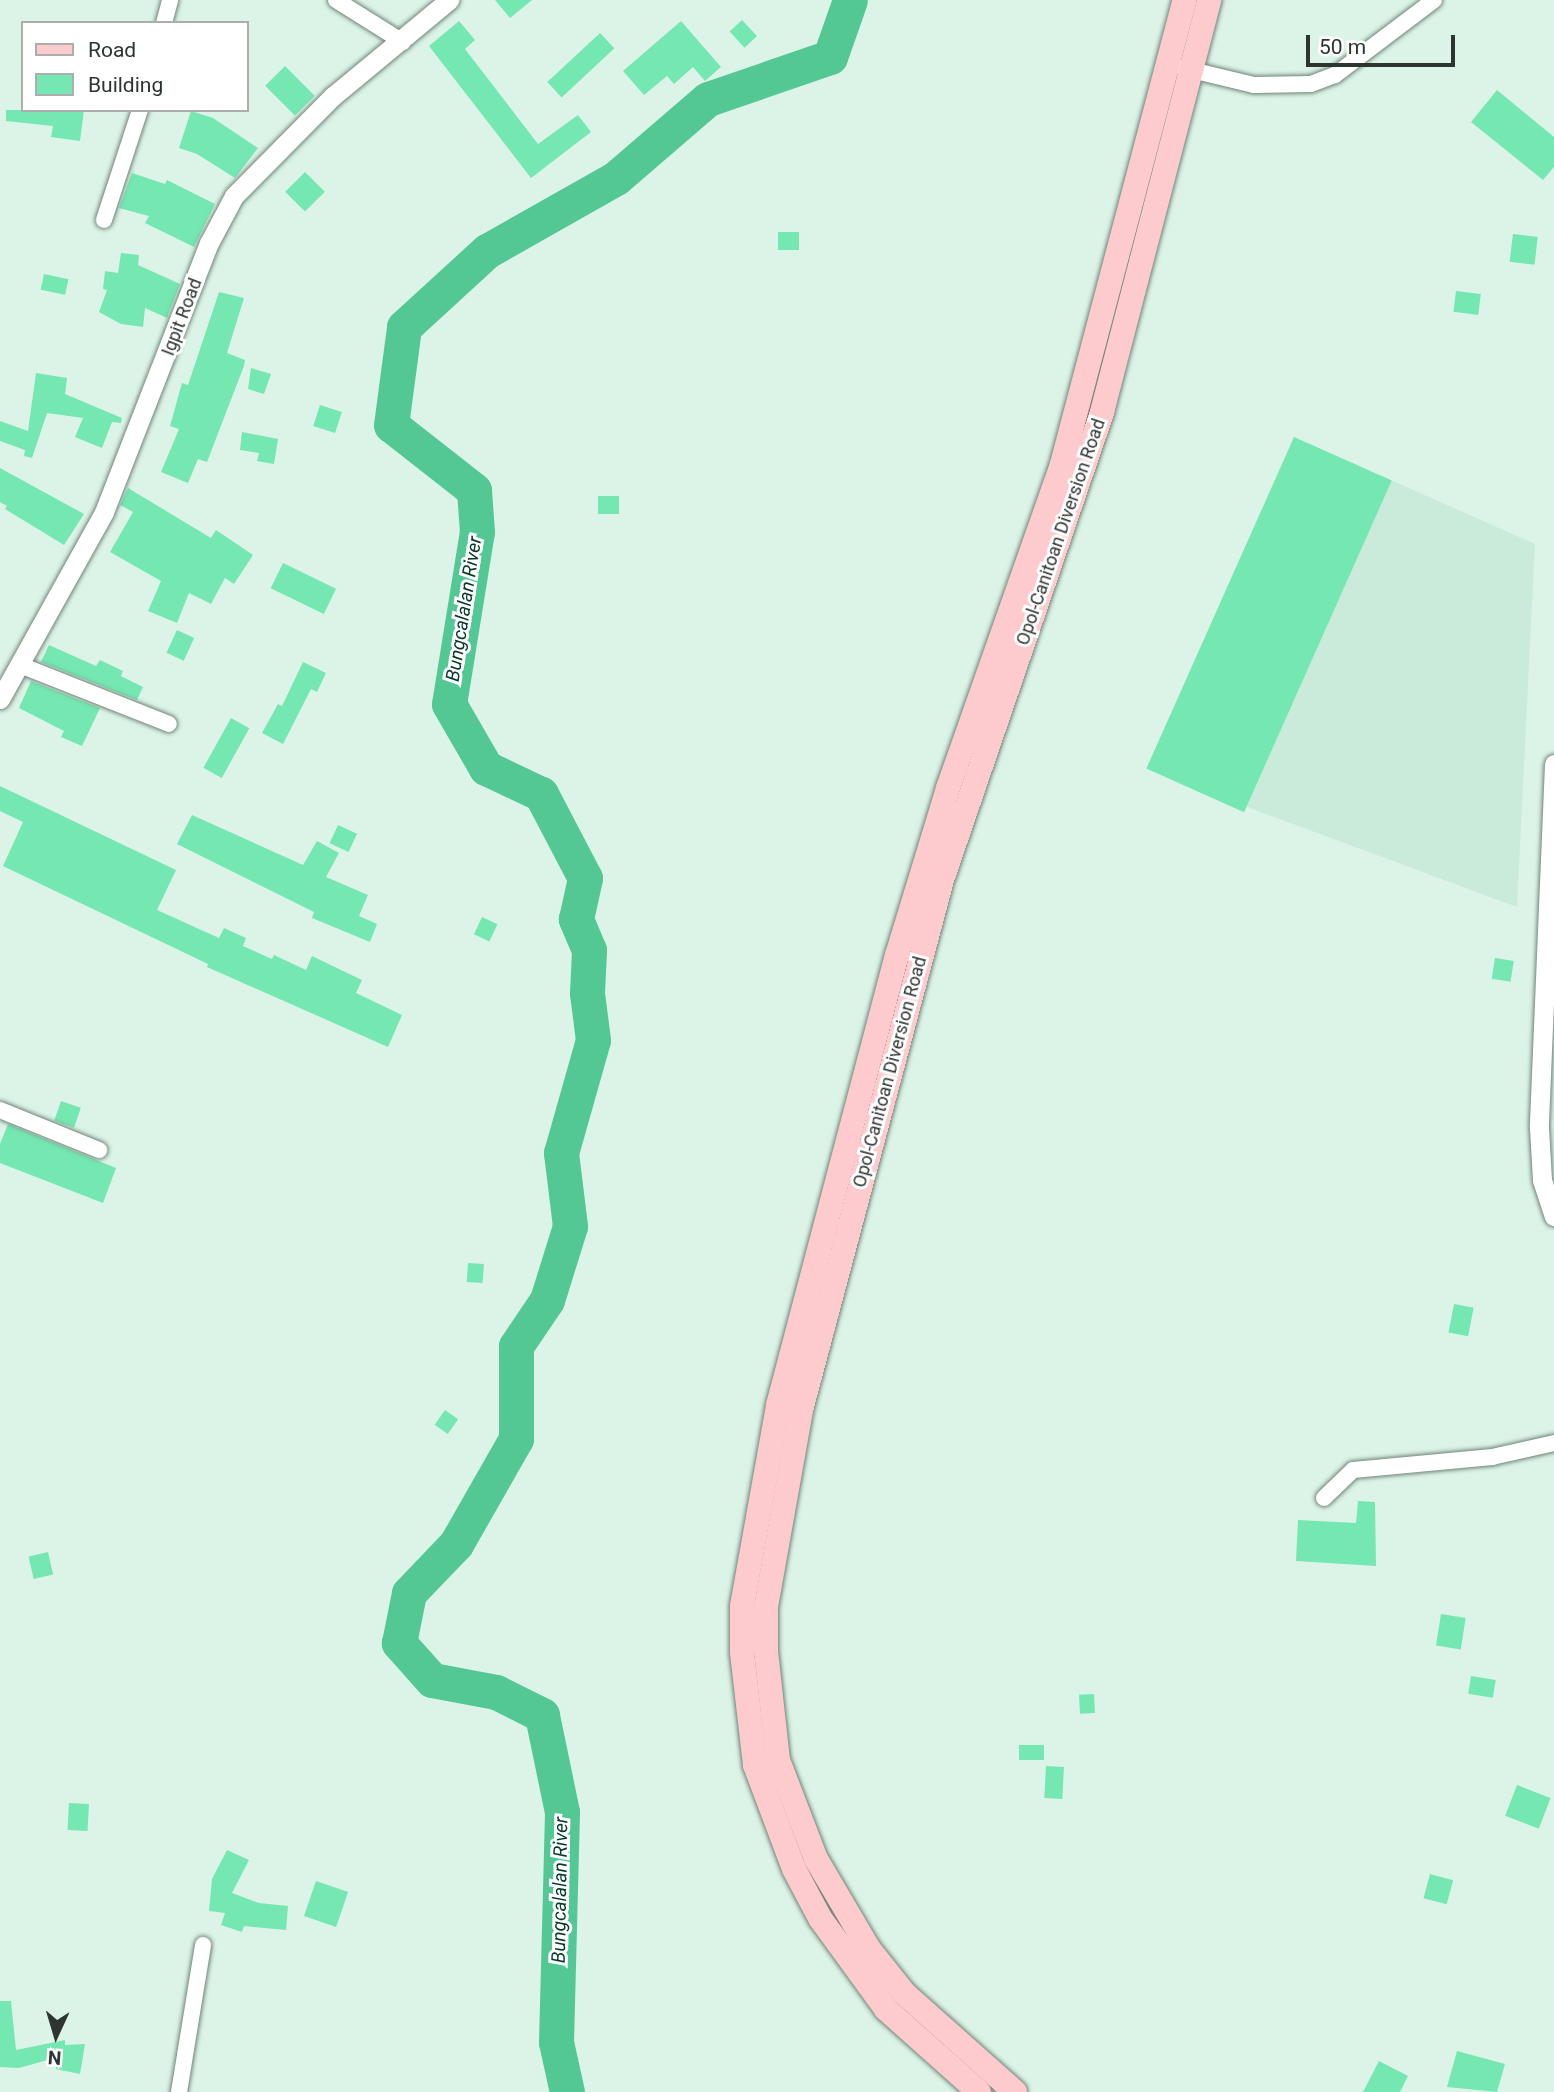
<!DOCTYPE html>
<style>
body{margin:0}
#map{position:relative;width:1554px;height:2092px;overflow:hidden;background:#dcf4e7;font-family:Roboto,sans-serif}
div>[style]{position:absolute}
.built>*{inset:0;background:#cbebda}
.river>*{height:35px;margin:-17.5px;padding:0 17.5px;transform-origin:17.5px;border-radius:17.5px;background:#53c894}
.building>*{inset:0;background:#75e7b2;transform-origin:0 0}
.roads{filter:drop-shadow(0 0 2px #6f8579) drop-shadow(0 0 2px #6f8579)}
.minor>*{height:16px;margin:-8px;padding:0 8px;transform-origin:8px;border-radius:8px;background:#fff}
.tertiary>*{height:19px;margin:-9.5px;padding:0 9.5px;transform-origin:9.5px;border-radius:9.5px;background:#fff}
.primary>*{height:24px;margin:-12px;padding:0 12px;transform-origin:12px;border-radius:12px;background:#fdcacd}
span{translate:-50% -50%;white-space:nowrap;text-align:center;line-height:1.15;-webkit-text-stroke:6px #fff;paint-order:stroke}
.street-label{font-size:18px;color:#2c3530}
.water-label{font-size:19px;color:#053925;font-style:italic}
.legend{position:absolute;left:21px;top:21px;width:228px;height:91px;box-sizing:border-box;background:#fff;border:2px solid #abaeac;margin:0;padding:9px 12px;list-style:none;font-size:21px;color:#2c3530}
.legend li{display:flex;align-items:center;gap:14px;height:35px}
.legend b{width:35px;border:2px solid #abaeac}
.north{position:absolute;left:21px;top:2001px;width:70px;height:70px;-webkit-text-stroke:5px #fff;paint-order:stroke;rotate:184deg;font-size:19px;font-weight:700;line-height:28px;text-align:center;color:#2c3530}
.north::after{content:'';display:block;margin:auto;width:24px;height:32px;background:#2c3530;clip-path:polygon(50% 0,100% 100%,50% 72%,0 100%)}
.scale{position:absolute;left:1306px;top:35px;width:149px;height:32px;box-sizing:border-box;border:4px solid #2c3530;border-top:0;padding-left:9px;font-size:21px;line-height:24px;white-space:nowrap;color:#2c3530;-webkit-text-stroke:5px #fff;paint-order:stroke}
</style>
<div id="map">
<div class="built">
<div style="clip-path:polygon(1294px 437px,1535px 544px,1517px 907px,1163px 776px)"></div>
</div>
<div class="river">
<div style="left:567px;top:2092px;width:51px;rotate:-102.4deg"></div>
<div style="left:556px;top:2042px;width:230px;rotate:-88.5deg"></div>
<div style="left:562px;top:1812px;width:99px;rotate:-101.7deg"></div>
<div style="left:542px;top:1715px;width:51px;rotate:-153.4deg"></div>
<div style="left:496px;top:1692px;width:65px;rotate:-169.4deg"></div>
<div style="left:432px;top:1680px;width:50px;rotate:-131.7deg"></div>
<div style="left:399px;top:1643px;width:51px;rotate:-78.7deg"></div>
<div style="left:409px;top:1593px;width:68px;rotate:-46.2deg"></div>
<div style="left:456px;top:1544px;width:121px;rotate:-60.3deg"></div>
<div style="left:516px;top:1439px;width:93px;rotate:-90deg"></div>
<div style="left:516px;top:1346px;width:55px;rotate:-56deg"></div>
<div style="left:547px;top:1300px;width:77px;rotate:-72.7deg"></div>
<div style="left:570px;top:1226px;width:74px;rotate:-97deg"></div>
<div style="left:561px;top:1153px;width:117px;rotate:-74.2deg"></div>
<div style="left:593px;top:1040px;width:47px;rotate:-97.3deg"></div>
<div style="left:587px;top:993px;width:43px;rotate:-87.3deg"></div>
<div style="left:589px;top:950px;width:34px;rotate:-113deg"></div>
<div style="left:576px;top:919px;width:42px;rotate:-77.6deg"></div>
<div style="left:585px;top:878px;width:95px;rotate:-117.6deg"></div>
<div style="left:541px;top:794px;width:61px;rotate:-154.7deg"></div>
<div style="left:486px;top:768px;width:74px;rotate:-120deg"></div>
<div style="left:449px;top:704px;width:174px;rotate:-80.8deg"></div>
<div style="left:477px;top:532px;width:42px;rotate:-94.1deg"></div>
<div style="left:474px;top:490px;width:105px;rotate:-141.9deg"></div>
<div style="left:391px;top:425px;width:99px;rotate:-82.4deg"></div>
<div style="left:404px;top:327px;width:113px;rotate:-42.5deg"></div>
<div style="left:487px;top:251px;width:148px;rotate:-29.5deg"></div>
<div style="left:616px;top:178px;width:121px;rotate:-40.7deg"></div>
<div style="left:708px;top:99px;width:129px;rotate:-19deg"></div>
<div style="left:830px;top:57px;width:60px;rotate:-70.7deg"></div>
</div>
<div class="building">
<div style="clip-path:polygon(495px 0,532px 0,510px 18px)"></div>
<div style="left:742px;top:20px;width:22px;height:17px;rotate:47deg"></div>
<div style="clip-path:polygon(459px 21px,475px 40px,465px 49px,538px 144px,578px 115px,591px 132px,531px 178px,429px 46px)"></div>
<div style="clip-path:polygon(681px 21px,721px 67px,705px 81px,693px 67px,674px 84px,667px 76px,644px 95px,623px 71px)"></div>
<div style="left:600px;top:33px;width:21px;height:72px;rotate:47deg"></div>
<div style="left:285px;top:66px;width:42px;height:28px;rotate:45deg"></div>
<div style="clip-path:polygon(1497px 90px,1554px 137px,1554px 167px,1543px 180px,1471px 122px)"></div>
<div style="clip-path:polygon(6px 110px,84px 110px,80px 141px,51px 137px,53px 126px,6px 121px)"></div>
<div style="clip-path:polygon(191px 111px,213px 118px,258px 148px,235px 178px,197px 154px,179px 148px)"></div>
<div style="left:305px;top:172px;width:28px;height:28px;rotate:45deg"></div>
<div style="clip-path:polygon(132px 173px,165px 184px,167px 180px,215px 204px,194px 247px,145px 223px,149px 216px,119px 208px)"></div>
<div style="left:778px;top:232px;width:21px;height:18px"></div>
<div style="left:1513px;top:234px;width:25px;height:28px;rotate:7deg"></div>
<div style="clip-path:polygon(121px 253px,139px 255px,138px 265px,180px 284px,167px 318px,145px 308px,143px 327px,121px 324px,99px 312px,107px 290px,103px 289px,105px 271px,118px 273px)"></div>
<div style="left:44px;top:274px;width:25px;height:16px;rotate:12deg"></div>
<div style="left:1456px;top:291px;width:25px;height:21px;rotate:7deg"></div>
<div style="clip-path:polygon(219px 292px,244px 298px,227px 353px,245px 360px,244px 366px,207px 462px,198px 459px,188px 483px,161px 472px,179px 429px,170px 426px,182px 383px,188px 385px)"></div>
<div style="clip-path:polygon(251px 368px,271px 374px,264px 394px,248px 389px)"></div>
<div style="clip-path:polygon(36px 373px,67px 378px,65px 394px,122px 418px,121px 423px,112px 422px,102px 448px,75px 437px,83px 418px,47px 413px,32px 458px,24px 456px,25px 450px,0 441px,0 421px,28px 431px)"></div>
<div style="left:320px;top:405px;width:23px;height:22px;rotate:18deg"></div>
<div style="clip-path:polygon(242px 432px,278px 439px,274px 464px,257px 461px,259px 453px,240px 450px)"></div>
<div style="left:1294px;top:437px;width:107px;height:363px;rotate:24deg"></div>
<div style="clip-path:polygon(0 468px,84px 514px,64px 545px,5px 509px,7px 506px,0 502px)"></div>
<div style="clip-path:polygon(128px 488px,211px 538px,216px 530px,253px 555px,234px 584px,225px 578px,211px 604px,189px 593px,177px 623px,148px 611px,161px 581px,110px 552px,133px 512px,120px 505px)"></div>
<div style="left:598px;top:496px;width:21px;height:18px"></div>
<div style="left:283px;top:563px;width:59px;height:28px;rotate:26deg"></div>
<div style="left:177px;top:630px;width:19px;height:25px;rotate:25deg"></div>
<div style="clip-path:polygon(49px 645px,96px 666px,100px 660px,123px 671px,121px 676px,143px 687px,137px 700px,41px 662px)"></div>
<div style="clip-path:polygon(303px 662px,326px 673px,317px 692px,311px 689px,283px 744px,262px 733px,278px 704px,282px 706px)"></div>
<div style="clip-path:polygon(31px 681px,100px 708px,82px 746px,61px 737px,64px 731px,19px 708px)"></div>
<div style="left:231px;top:718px;width:21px;height:57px;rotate:29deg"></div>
<div style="clip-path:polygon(0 786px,176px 870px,157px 910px,219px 938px,224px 928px,246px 938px,243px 946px,272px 959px,274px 955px,306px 970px,312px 956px,362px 980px,356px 993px,402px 1015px,388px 1047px,207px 967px,208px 964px,3px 866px,23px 822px,0 811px)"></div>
<div style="clip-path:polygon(192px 815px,303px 865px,317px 841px,339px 853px,326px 877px,368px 895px,359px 916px,377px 924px,370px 942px,312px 918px,314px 912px,177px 844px)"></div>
<div style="left:338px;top:825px;width:21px;height:20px;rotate:25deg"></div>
<div style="left:482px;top:917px;width:17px;height:19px;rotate:25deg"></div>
<div style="left:1495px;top:958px;width:19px;height:21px;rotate:9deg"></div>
<div style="left:61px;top:1101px;width:21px;height:21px;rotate:19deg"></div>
<div style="clip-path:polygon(8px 1124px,116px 1168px,103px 1203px,0 1163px,0 1144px)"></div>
<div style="left:468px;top:1263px;width:16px;height:19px;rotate:4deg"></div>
<div style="left:1454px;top:1304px;width:20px;height:29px;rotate:11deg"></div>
<div style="left:445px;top:1410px;width:16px;height:18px;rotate:35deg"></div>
<div style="clip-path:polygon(1358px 1501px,1375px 1502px,1376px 1566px,1296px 1561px,1298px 1520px,1356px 1523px)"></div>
<div style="left:48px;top:1552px;width:23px;height:20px;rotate:77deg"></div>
<div style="left:1441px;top:1614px;width:25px;height:32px;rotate:9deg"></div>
<div style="left:1471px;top:1676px;width:25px;height:18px;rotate:9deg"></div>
<div style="left:1094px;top:1694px;width:19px;height:15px;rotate:87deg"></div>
<div style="left:1019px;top:1745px;width:25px;height:15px"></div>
<div style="left:1046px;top:1766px;width:18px;height:32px;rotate:3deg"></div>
<div style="left:1517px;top:1785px;width:36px;height:33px;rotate:21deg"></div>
<div style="left:69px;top:1803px;width:20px;height:27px;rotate:3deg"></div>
<div style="clip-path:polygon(227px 1850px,249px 1860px,232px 1893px,259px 1903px,288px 1906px,286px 1930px,244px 1926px,242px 1932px,221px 1925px,225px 1913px,209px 1911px,212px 1879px)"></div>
<div style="left:1430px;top:1874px;width:24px;height:25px;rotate:15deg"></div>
<div style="left:316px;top:1881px;width:34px;height:37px;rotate:19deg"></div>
<div style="clip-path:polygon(0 2001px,11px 2001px,16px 2050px,65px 2040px,65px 2045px,85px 2044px,80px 2074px,56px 2069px,58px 2057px,19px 2068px,0 2067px)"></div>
<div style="clip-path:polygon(1457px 2051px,1505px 2064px,1497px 2092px,1447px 2087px)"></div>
<div style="clip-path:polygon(1379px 2061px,1408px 2076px,1400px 2092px,1363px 2092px)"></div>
</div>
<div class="roads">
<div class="minor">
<div style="left:336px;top:0;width:79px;rotate:32.1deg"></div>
<div style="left:164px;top:23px;width:24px;rotate:-75deg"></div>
<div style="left:1183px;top:68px;width:73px;rotate:13.5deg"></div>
<div style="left:1254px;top:85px;width:57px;rotate:-1deg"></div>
<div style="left:1311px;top:84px;width:26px;rotate:-21deg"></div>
<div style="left:1335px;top:75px;width:124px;rotate:-37.1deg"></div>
<div style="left:104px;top:220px;width:116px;rotate:-71.9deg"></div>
<div style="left:20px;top:665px;width:160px;rotate:21.6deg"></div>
<div style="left:0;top:1110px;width:107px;rotate:22deg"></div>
<div style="left:1324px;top:1498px;width:40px;rotate:-44deg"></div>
<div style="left:1353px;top:1470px;width:140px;rotate:-5.3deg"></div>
<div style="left:1492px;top:1457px;width:64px;rotate:-12.7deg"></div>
<div style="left:179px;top:2092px;width:149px;rotate:-80.7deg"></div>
</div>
<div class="tertiary">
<div style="left:0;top:699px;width:214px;rotate:-60.9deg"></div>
<div style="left:104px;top:512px;width:289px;rotate:-68.7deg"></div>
<div style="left:209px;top:243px;width:53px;rotate:-62deg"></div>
<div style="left:234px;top:196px;width:141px;rotate:-45.3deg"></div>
<div style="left:333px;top:96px;width:151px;rotate:-39.6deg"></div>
<div style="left:1554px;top:764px;width:364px;rotate:92.4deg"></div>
<div style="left:1539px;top:1128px;width:52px;rotate:86.7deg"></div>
<div style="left:1542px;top:1180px;width:38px;rotate:72deg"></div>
</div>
<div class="primary">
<div style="left:979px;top:2092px;width:125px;rotate:-138.3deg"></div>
<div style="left:886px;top:2009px;width:112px;rotate:-126deg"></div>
<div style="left:820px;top:1918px;width:55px;rotate:-118deg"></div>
<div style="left:794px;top:1869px;width:111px;rotate:-110.6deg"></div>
<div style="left:755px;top:1765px;width:114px;rotate:-96.6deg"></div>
<div style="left:742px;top:1652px;width:46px;rotate:-90deg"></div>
<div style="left:742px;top:1606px;width:204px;rotate:-79.8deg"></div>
<div style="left:778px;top:1405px;width:465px;rotate:-75.2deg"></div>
<div style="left:897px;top:955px;width:175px;rotate:-73deg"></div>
<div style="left:948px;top:788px;width:343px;rotate:-70.6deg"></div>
<div style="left:1062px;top:464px;width:480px;rotate:-75.2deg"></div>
<div style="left:1015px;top:2092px;width:149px;rotate:-138.3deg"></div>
<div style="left:904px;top:1993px;width:56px;rotate:-128.5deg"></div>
<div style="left:869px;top:1949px;width:104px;rotate:-120.5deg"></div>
<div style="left:816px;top:1859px;width:106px;rotate:-111deg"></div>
<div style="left:778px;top:1760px;width:110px;rotate:-96.3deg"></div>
<div style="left:766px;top:1651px;width:44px;rotate:-90deg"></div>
<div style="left:766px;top:1607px;width:200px;rotate:-79.9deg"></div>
<div style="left:801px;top:1410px;width:548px;rotate:-75.1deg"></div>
<div style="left:942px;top:880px;width:495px;rotate:-71.1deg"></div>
<div style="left:1102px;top:412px;width:426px;rotate:-75.4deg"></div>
</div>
</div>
<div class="street-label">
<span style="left:182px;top:317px;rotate:-69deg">Igpit Road</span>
<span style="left:1061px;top:532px;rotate:-71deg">Opol-Canitoan Diversion Road</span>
<span style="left:890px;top:1072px;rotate:-75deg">Opol-Canitoan Diversion Road</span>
</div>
<div class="water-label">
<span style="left:464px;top:609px;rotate:-81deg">Bungcalalan River</span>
<span style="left:560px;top:1890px;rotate:-89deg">Bungcalalan River</span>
</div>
<ul class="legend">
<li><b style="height:9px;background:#fdcacd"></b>Road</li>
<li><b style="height:19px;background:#75e7b2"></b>Building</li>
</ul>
<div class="north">N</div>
<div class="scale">50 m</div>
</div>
